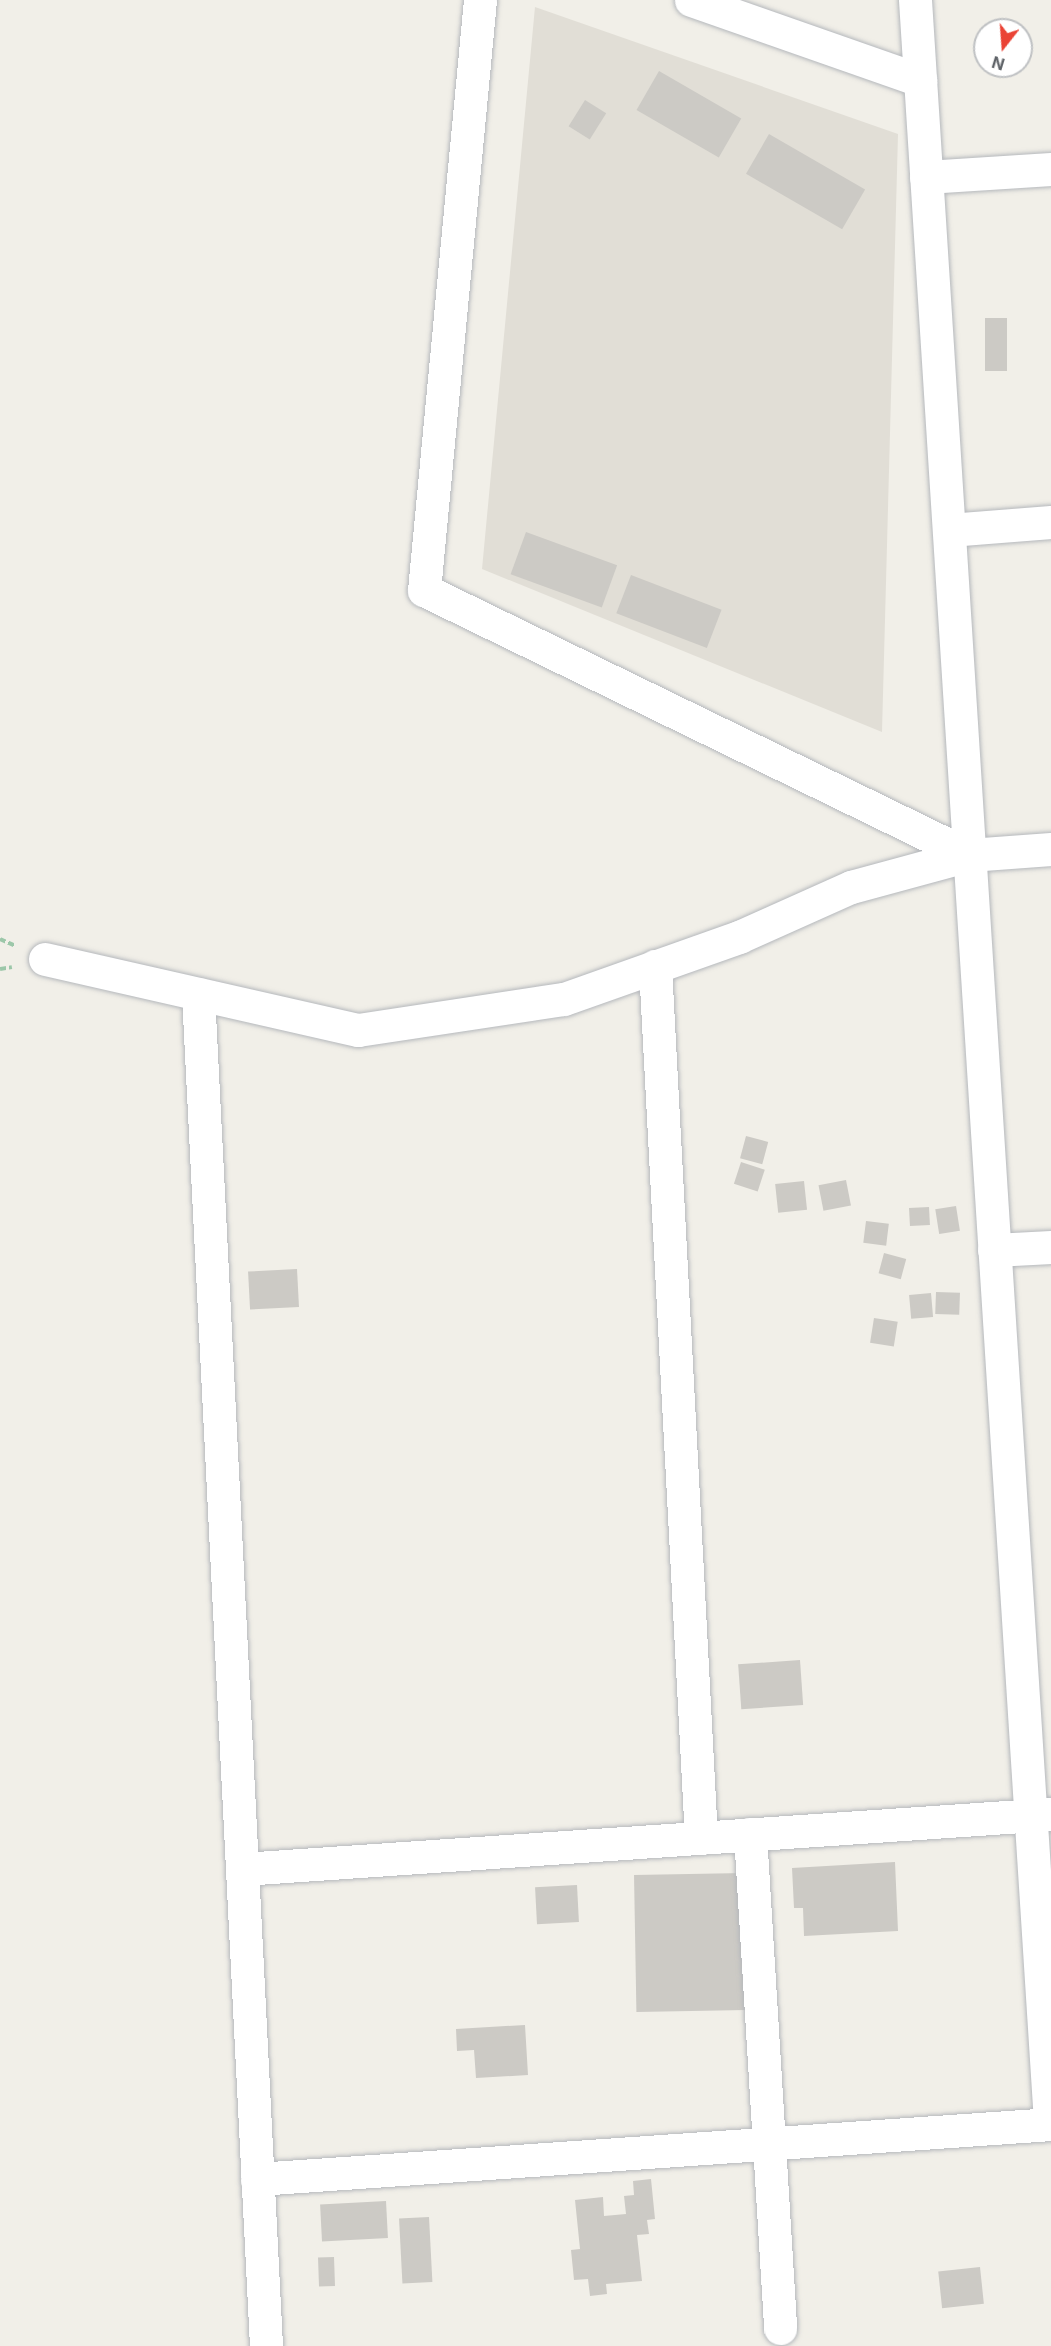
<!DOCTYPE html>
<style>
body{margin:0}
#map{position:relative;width:1051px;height:2346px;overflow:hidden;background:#f1efe8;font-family:Inter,sans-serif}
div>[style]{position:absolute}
.education>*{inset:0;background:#e1ded6}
.building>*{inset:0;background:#cccac5;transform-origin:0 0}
.path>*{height:4px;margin-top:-2px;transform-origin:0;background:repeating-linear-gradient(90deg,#9cc7a9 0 6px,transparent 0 9px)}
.roads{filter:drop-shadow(0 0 2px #b5b8bc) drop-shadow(0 0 2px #b5b8bc)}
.minor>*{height:33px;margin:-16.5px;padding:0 16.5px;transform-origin:16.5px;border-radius:16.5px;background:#fff}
span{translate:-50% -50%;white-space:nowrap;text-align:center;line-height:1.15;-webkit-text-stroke:6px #fff;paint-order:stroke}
.north{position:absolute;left:973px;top:18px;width:60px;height:60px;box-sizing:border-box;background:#fff;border:2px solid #bfc1c3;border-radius:50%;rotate:197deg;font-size:16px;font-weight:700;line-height:24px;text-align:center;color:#5f6368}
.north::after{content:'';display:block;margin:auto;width:21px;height:27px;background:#ea4335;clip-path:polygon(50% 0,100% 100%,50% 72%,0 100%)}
</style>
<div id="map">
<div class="education">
<div style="clip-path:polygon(535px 7px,898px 134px,882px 732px,482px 569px)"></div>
</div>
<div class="building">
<div style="left:659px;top:71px;width:95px;height:45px;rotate:30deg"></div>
<div style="left:585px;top:100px;width:25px;height:31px;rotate:32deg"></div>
<div style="left:769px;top:134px;width:111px;height:46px;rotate:30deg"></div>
<div style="left:985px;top:318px;width:22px;height:53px"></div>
<div style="left:526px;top:532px;width:97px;height:45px;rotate:20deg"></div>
<div style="left:631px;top:575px;width:97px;height:41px;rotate:21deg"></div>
<div style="left:746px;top:1136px;width:23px;height:23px;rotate:15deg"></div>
<div style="left:741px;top:1162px;width:25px;height:23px;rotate:18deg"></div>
<div style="left:846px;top:1180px;width:26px;height:28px;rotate:79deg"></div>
<div style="left:804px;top:1181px;width:29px;height:29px;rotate:84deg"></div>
<div style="left:956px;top:1206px;width:25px;height:21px;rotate:81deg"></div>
<div style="left:929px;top:1207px;width:18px;height:20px;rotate:87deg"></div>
<div style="left:866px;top:1221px;width:23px;height:22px;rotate:7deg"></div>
<div style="left:884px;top:1253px;width:23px;height:21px;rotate:15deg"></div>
<div style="left:297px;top:1269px;width:38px;height:49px;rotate:87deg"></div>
<div style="left:936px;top:1292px;width:24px;height:22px;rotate:2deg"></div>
<div style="left:931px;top:1293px;width:24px;height:22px;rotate:85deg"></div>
<div style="left:874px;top:1318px;width:24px;height:25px;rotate:9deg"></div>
<div style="left:800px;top:1660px;width:45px;height:62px;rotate:86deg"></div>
<div style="clip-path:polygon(895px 1862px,898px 1931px,804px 1936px,803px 1908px,794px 1908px,792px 1868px)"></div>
<div style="left:744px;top:1873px;width:137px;height:110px;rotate:89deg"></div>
<div style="left:577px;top:1885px;width:37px;height:42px;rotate:87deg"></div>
<div style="clip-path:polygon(525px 2025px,528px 2075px,476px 2078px,474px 2050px,457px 2051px,456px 2029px)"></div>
<div style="clip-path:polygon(651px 2179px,655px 2219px,647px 2220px,649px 2234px,637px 2235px,642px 2281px,606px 2284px,607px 2294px,590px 2296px,588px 2279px,574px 2280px,571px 2250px,580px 2249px,575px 2200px,603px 2197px,604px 2216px,626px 2214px,624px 2196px,634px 2195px,633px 2181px)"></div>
<div style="left:386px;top:2201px;width:37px;height:66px;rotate:87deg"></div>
<div style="left:429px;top:2217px;width:65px;height:30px;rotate:87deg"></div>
<div style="left:334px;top:2257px;width:29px;height:16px;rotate:88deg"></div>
<div style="left:980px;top:2267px;width:37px;height:42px;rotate:84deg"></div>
</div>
<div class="path">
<div style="left:0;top:939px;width:17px;rotate:24deg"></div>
<div style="left:0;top:969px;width:12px;rotate:-9deg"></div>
</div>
<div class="roads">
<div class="minor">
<div style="left:480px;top:0;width:593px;rotate:95.42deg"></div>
<div style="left:424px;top:590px;width:606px;rotate:25.93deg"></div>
<div style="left:691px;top:0;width:243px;rotate:19.3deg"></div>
<div style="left:915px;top:0;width:2127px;rotate:86.36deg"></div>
<div style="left:926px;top:177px;width:125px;rotate:-3.7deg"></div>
<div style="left:949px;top:530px;width:102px;rotate:-4.5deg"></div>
<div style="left:45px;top:959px;width:321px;rotate:12.8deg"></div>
<div style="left:358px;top:1030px;width:208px;rotate:-8.6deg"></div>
<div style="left:564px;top:999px;width:186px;rotate:-19.5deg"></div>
<div style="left:739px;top:937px;width:123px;rotate:-24.1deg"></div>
<div style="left:851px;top:887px;width:122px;rotate:-15.2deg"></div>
<div style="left:969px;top:855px;width:82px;rotate:-4.2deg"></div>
<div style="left:655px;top:966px;width:873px;rotate:86.98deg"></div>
<div style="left:198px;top:994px;width:1354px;rotate:87.12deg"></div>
<div style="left:994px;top:1250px;width:57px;rotate:-3deg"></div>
<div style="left:750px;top:1834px;width:495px;rotate:86.5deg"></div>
<div style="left:242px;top:1869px;width:811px;rotate:-3.89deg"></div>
<div style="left:257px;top:2179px;width:796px;rotate:-3.96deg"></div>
</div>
</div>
<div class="north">N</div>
</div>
